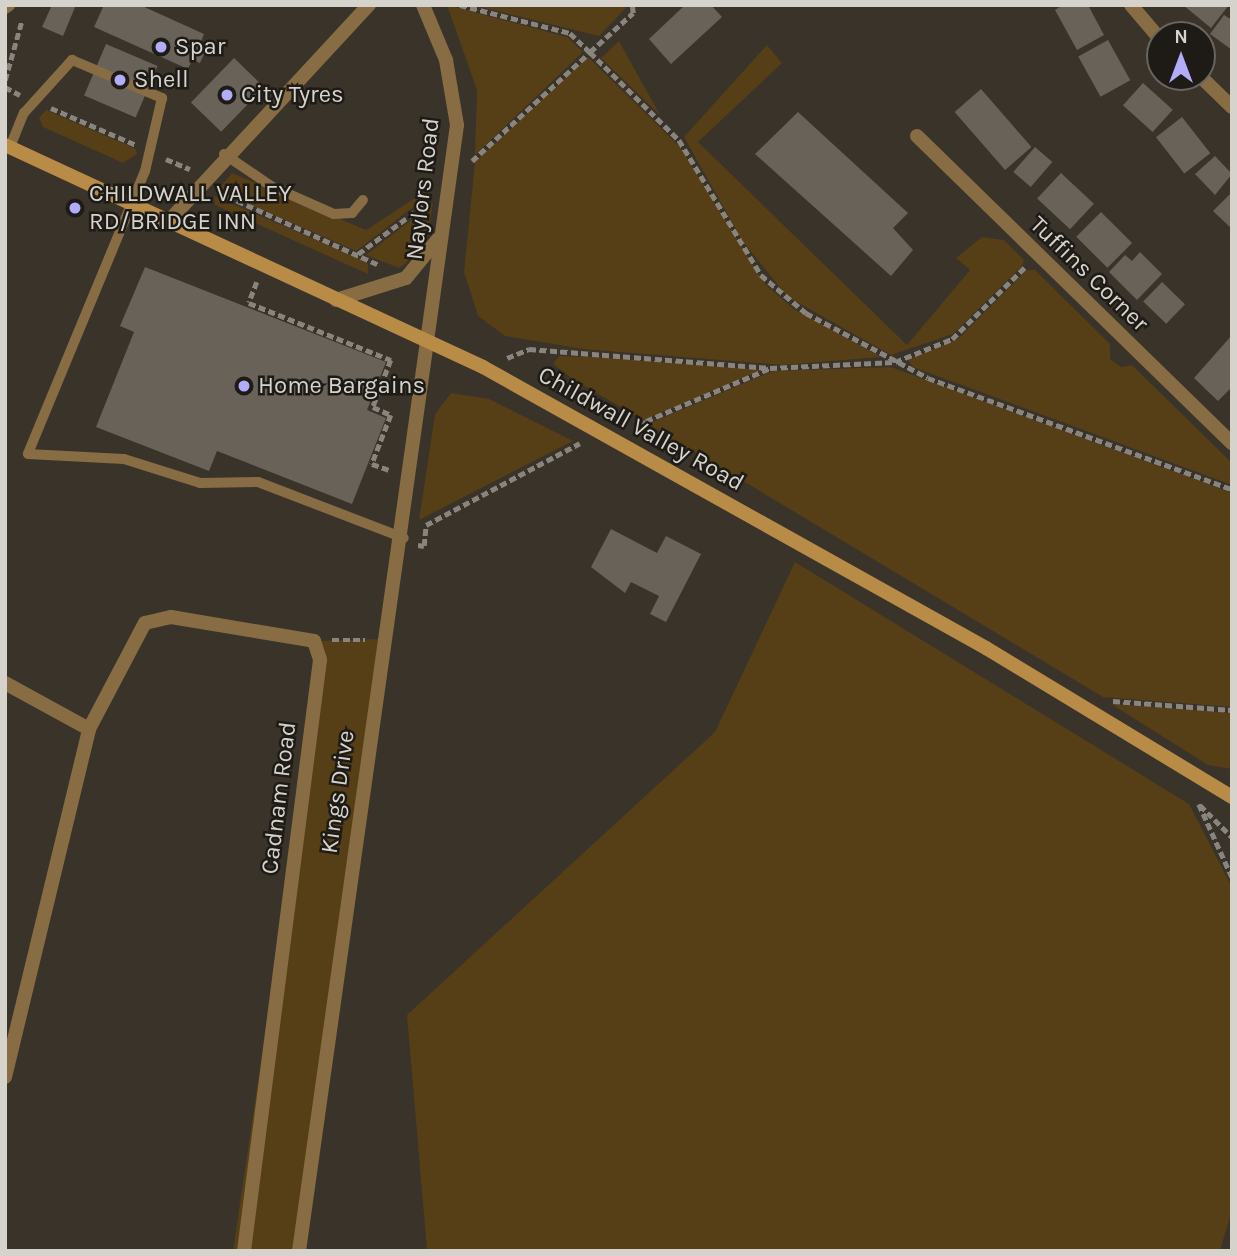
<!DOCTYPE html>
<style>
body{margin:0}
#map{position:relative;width:1237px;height:1256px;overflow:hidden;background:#39332a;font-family:Karla,sans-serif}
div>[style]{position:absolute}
.green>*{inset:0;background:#563e16}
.building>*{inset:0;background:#696258;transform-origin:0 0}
.path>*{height:4.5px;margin-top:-2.25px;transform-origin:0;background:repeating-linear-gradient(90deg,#89847d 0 7px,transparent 0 10.5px)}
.service>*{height:10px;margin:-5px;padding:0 5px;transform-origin:5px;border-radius:5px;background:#886c43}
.minor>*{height:14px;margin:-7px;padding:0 7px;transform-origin:7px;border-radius:7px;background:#886c43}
.tertiary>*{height:14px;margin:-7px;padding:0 7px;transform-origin:7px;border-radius:7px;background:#886c43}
.secondary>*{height:14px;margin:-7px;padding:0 7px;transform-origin:7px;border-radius:7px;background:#b88b47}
.dots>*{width:19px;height:19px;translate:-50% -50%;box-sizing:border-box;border:4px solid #1e1b17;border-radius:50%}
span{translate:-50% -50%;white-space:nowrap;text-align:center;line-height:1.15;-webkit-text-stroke:5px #1e1b17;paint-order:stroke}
.poi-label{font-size:24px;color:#d6d3cd}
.left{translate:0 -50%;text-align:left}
.street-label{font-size:24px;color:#d6d3cd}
.frame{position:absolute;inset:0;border:7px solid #d6d3cd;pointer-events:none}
.north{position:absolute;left:1146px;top:21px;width:70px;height:70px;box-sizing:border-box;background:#1e1b17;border:2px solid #686560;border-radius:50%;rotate:0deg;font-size:19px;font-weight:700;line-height:28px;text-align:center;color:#d6d3cd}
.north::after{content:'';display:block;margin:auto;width:24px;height:32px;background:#b1adfa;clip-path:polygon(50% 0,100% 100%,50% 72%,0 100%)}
</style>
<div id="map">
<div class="green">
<div style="clip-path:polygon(447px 5px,567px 37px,583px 52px,475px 155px,477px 90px)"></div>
<div style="clip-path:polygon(472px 5px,623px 5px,626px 8px,599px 36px)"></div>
<div style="clip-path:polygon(619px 41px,660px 115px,601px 58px)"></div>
<div style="clip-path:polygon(767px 45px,782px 63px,698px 142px,907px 345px,970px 270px,956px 258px,982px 237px,1004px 240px,1024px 260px,1022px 266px,953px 334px,891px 355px,788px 297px,743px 242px,684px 137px)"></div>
<div style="clip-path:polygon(588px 57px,680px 147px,765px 284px,795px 310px,881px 357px,783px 365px,583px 349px,505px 336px,478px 316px,464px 272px,475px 162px)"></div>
<div style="clip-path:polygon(46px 110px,136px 149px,137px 154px,123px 163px,43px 127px,39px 118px)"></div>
<div style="clip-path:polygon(232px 173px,366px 230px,429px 189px,429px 195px,356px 251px,235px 198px,220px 187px)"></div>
<div style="clip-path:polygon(214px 196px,358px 258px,368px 264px,368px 274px,215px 205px)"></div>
<div style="clip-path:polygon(433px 203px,427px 237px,405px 264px,399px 268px,366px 255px)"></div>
<div style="clip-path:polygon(1027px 270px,1035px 270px,1110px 344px,1110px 359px,1121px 367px,1132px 365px,1232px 463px,1232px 485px,913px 367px,908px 360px,958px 339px)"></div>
<div style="clip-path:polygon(559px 356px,593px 357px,762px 370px,643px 420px,574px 380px,553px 364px)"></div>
<div style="clip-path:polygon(891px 367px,1232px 493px,1232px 707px,1103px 697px,648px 424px,773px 371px)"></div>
<div style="clip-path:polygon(451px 393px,489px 399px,573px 441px,419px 520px,435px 414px)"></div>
<div style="clip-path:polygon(795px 562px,1189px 804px,1232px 887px,1232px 1209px,1220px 1251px,427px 1251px,407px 1015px,715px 732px)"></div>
<div style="clip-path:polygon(381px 639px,295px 1251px,233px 1251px,320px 660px,314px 641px)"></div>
<div style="clip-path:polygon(1111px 704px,1232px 713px,1232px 769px,1208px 765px)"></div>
</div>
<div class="building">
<div style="clip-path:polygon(52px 5px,76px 5px,63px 36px,42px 27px)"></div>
<div style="clip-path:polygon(104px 5px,140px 5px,204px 34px,201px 42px,208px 45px,200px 63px,192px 60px,188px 69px,94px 27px)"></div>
<div style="clip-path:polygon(685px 5px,711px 5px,722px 17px,671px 64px,649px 39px)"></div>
<div style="clip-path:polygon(1063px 5px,1088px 5px,1104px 35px,1077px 50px,1055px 10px)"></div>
<div style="clip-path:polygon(1183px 5px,1229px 5px,1211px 28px)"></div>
<div style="clip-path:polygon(1224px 15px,1232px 20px,1232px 50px,1210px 34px)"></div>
<div style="left:1108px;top:40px;width:46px;height:34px;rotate:61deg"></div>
<div style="left:106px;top:44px;width:56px;height:56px;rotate:23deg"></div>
<div style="left:234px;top:58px;width:42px;height:62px;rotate:44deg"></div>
<div style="left:1143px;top:83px;width:40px;height:30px;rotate:42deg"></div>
<div style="left:981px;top:89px;width:77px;height:35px;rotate:49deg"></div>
<div style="clip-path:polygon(798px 112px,908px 213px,893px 228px,913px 250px,891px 276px,755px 154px)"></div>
<div style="left:1182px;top:117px;width:46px;height:33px;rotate:52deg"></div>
<div style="left:1035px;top:147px;width:23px;height:33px;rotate:41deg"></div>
<div style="clip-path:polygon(1215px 156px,1232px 174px,1215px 195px,1195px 174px)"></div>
<div style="left:1061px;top:173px;width:45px;height:35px;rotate:43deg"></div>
<div style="clip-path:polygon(1232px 192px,1232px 229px,1213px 211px)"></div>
<div style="left:1101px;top:212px;width:44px;height:35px;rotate:45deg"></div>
<div style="clip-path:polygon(1140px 252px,1162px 274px,1137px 300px,1109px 272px,1125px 255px,1132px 261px)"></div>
<div style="clip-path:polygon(145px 267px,386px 362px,367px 410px,386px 418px,352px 504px,217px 451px,209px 471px,96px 427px,134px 332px,120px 326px)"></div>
<div style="left:1162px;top:282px;width:32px;height:27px;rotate:44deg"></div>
<div style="clip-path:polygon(1232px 335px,1232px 387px,1218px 401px,1194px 378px)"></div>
<div style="clip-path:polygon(611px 529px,657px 553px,666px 536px,701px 554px,666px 622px,650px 614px,659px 596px,631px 582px,625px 593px,591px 567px)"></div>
</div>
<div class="path">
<div style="left:460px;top:5px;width:114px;rotate:14.3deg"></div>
<div style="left:570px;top:33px;width:28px;rotate:44deg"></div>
<div style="left:590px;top:52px;width:58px;rotate:-42.2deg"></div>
<div style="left:633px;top:13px;width:8px;rotate:-97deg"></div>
<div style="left:5px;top:80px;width:62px;rotate:-74.2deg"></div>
<div style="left:5px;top:87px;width:17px;rotate:28deg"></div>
<div style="left:51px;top:108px;width:93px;rotate:23.5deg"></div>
<div style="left:166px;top:159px;width:26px;rotate:23deg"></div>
<div style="left:472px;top:161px;width:161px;rotate:-42.7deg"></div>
<div style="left:590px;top:52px;width:125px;rotate:44.7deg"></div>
<div style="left:679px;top:140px;width:158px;rotate:58.7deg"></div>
<div style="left:761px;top:275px;width:59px;rotate:40.2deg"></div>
<div style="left:806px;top:313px;width:138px;rotate:28deg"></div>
<div style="left:928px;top:378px;width:324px;rotate:20.1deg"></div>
<div style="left:218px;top:192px;width:177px;rotate:24.4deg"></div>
<div style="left:358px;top:254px;width:86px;rotate:-36.5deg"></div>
<div style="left:257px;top:282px;width:22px;rotate:111deg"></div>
<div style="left:249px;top:303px;width:153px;rotate:21.9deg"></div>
<div style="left:391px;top:360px;width:50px;rotate:111deg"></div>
<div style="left:373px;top:407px;width:20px;rotate:24deg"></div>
<div style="left:391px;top:415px;width:53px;rotate:111.2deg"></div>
<div style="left:372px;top:464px;width:18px;rotate:19deg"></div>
<div style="left:507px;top:358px;width:24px;rotate:-22deg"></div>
<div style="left:529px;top:349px;width:242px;rotate:4.5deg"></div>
<div style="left:639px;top:434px;width:15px;rotate:-62deg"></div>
<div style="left:646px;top:421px;width:135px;rotate:-23.1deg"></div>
<div style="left:770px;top:368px;width:125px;rotate:-2.7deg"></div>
<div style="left:895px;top:362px;width:61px;rotate:-22deg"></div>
<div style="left:952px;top:339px;width:103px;rotate:-44.6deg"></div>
<div style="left:418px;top:545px;width:6px;rotate:9deg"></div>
<div style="left:424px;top:546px;width:21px;rotate:-85deg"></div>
<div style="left:426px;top:525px;width:174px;rotate:-28deg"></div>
<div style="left:332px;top:640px;width:33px"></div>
<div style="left:1113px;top:701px;width:119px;rotate:4.3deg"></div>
<div style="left:1199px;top:804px;width:80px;rotate:65.7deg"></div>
<div style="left:1200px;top:805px;width:45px;rotate:45deg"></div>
</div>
<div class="service">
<div style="left:10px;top:147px;width:37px;rotate:-68deg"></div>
<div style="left:24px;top:113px;width:72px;rotate:-47.8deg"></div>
<div style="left:72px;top:60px;width:98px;rotate:22.9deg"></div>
<div style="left:162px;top:98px;width:75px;rotate:103.1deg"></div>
<div style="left:145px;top:171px;width:306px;rotate:112.5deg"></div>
<div style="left:28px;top:454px;width:96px;rotate:3deg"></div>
<div style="left:124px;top:459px;width:80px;rotate:17.5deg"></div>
<div style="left:200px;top:483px;width:58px;rotate:-1deg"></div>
<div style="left:258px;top:482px;width:156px;rotate:21deg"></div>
<div style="left:224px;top:154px;width:57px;rotate:34.2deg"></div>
<div style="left:271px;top:186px;width:69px;rotate:24deg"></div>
<div style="left:334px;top:214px;width:18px;rotate:-3deg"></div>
<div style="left:352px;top:213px;width:17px;rotate:-50deg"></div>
</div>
<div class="minor">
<div style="left:1131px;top:5px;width:45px;rotate:49.5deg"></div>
<div style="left:5px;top:7px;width:4px;rotate:-34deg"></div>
<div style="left:1201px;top:77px;width:43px;rotate:44.1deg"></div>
<div style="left:917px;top:136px;width:440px;rotate:44.3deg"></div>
<div style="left:166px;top:224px;width:299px;rotate:-47.2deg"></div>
<div style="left:5px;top:683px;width:96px;rotate:28.7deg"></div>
<div style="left:5px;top:1077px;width:358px;rotate:-76.4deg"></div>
<div style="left:89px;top:729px;width:120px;rotate:-62.2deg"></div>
<div style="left:145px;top:623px;width:27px;rotate:-13deg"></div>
<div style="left:171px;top:617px;width:145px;rotate:9.5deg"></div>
<div style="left:314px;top:641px;width:20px;rotate:72deg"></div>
<div style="left:320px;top:660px;width:596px;rotate:97.33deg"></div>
<div style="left:299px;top:1251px;width:919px;rotate:-81.99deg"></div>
</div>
<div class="tertiary">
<div style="left:423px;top:5px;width:60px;rotate:67.3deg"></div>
<div style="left:446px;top:60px;width:66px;rotate:80.4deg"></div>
<div style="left:457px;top:125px;width:218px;rotate:97.9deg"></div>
<div style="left:336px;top:300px;width:73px;rotate:-17.4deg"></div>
<div style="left:406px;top:278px;width:50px;rotate:-50.6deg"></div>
</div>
<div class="secondary">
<div style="left:5px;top:145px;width:527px;rotate:24.91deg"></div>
<div style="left:483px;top:367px;width:576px;rotate:29.19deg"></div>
<div style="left:986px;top:648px;width:288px;rotate:31.2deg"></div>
</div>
<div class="dots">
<div style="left:161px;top:47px;background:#b1adfa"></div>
<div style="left:120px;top:80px;background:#b1adfa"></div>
<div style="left:227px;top:95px;background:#b1adfa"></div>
<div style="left:75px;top:208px;background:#b1adfa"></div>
<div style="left:244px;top:386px;background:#b1adfa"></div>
</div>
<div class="poi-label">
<span class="left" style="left:175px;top:47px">Spar</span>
<span class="left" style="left:134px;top:80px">Shell</span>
<span class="left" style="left:241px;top:95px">City Tyres</span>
<span class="left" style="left:89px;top:208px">CHILDWALL VALLEY<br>RD/BRIDGE INN</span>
<span class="left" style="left:258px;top:386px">Home Bargains</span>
</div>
<div class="street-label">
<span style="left:423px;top:189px;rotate:-83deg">Naylors Road</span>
<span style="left:1089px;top:274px;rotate:44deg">Tuffins Corner</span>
<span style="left:641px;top:429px;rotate:29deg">Childwall Valley Road</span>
<span style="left:338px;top:792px;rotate:-82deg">Kings Drive</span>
<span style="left:279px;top:798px;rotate:-83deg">Cadnam Road</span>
</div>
<div class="frame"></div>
<div class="north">N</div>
</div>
